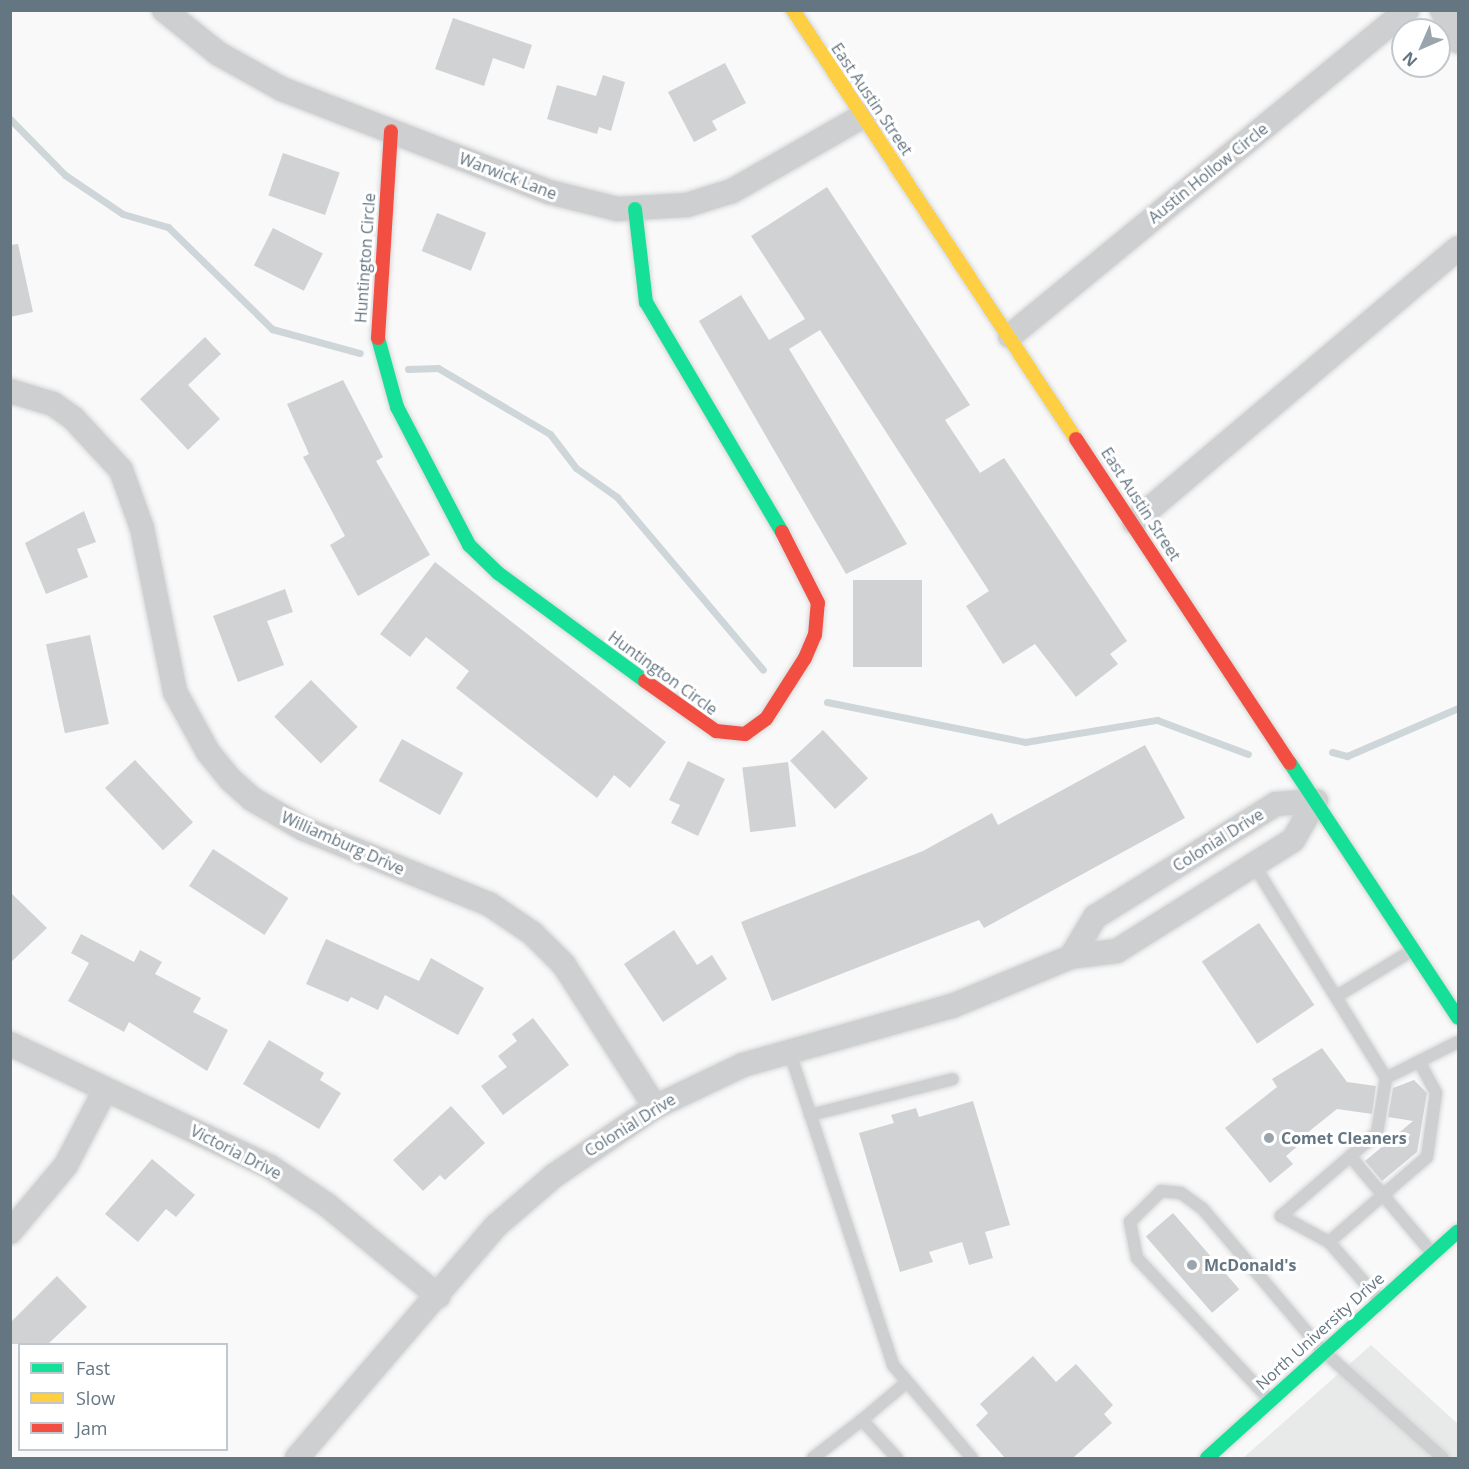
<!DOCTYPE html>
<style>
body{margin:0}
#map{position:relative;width:1469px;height:1469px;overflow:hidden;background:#f9f9f9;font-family:"Open Sans",sans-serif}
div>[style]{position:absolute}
.built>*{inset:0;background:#e8e9e9}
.stream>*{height:7px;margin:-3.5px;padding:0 3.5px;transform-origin:3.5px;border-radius:3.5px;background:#ced6d9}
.building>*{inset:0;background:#d0d2d3;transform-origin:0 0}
.roads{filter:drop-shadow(0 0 2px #d5d6d7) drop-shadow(0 0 2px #d5d6d7)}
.lane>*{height:12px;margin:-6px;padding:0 6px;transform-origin:6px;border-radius:6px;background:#cecfd0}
.street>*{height:24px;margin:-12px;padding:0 12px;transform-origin:12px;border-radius:12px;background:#cecfd0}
.fast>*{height:14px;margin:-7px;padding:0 7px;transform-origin:7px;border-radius:7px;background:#16e098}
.slow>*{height:14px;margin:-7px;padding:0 7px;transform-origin:7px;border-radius:7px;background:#ffcf43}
.jam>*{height:14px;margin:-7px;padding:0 7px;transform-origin:7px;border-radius:7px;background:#f24e42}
.dots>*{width:16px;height:16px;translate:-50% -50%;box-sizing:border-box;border:3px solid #fff;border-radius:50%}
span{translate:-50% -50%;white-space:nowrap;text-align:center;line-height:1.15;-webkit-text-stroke:6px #fff;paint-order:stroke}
.street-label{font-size:16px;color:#657683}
.poi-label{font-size:16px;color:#657683;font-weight:700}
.left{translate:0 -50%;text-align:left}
.frame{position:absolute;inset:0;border:12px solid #657683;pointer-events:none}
.legend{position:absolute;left:18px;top:1343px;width:210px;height:108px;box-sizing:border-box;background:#fff;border:2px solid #c1c8cd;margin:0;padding:8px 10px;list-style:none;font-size:18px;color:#657683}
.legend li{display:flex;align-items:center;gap:12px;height:30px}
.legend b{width:30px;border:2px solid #c1c8cd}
.north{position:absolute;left:1391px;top:18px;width:60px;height:60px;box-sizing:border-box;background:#fff;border:2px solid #c1c8cd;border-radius:50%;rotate:225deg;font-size:16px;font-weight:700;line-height:24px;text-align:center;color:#657683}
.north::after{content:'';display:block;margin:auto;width:21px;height:27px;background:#99a4ac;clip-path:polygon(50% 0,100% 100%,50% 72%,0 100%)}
</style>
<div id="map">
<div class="built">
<div style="clip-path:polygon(1371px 1345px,1458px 1424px,1458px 1458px,1243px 1458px)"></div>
</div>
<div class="stream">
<div style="left:10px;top:119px;width:78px;rotate:45.5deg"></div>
<div style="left:65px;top:175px;width:70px;rotate:33.9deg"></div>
<div style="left:123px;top:214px;width:47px;rotate:16.1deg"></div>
<div style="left:168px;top:227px;width:146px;rotate:44.4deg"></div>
<div style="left:272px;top:329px;width:91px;rotate:15.3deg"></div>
<div style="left:408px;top:369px;width:30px;rotate:-2deg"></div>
<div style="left:438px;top:368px;width:130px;rotate:30.5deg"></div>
<div style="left:550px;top:434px;width:43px;rotate:52.6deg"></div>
<div style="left:576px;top:468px;width:50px;rotate:35.3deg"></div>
<div style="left:617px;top:497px;width:226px;rotate:49.8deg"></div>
<div style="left:827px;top:702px;width:202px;rotate:11.4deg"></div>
<div style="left:1025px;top:742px;width:134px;rotate:-9.5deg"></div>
<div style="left:1157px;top:720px;width:97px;rotate:20.5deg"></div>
<div style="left:1332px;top:752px;width:16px;rotate:15deg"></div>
<div style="left:1347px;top:756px;width:121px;rotate:-23.4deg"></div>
</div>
<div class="building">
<div style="clip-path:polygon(453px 18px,532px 45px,524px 69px,493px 58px,484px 86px,435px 69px)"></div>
<div style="clip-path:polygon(725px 63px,746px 103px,712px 121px,717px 130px,694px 142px,668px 92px)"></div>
<div style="clip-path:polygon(603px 75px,625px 82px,611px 131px,599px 127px,597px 134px,547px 119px,557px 85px,596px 96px)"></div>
<div style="left:283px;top:153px;width:60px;height:45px;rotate:19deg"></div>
<div style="clip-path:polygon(827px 187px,970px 405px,945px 420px,980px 473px,1004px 458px,1127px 641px,1110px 654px,1118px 664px,1076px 697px,1035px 644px,1003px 664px,966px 606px,989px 591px,820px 330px,789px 349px,907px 544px,846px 574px,699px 321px,741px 295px,769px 340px,805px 319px,751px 236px)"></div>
<div style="left:437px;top:213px;width:53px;height:41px;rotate:22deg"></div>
<div style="left:273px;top:228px;width:56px;height:42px;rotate:27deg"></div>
<div style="clip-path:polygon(18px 244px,33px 312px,10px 317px,10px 245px)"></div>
<div style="clip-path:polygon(205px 337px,221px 354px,188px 385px,220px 419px,188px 450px,140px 399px)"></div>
<div style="clip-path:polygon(343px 380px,383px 457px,376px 461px,430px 555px,358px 596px,330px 545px,345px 536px,303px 457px,309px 454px,287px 404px)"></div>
<div style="clip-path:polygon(84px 511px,96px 542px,77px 549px,88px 577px,46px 594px,25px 543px)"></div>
<div style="clip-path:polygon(435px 562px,666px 742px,630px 788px,614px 775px,597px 798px,456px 688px,469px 671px,426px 637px,410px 657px,380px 634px)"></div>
<div style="left:853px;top:580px;width:69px;height:87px"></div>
<div style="clip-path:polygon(285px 589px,293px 612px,267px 621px,284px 665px,238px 682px,213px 616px)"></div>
<div style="left:90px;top:635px;width:91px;height:45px;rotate:78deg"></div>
<div style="left:311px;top:680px;width:66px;height:52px;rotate:45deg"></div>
<div style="left:823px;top:730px;width:66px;height:45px;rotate:47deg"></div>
<div style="left:402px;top:739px;width:70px;height:48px;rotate:29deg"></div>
<div style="clip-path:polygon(1145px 745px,1185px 818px,984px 928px,979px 920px,772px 1001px,741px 922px,923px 851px,992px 813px,998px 825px)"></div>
<div style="left:135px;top:760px;width:85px;height:41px;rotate:47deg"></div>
<div style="clip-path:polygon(688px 761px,725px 779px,698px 836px,671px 823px,680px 805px,669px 800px)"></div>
<div style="left:788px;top:762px;width:65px;height:46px;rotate:83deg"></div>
<div style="left:213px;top:849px;width:90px;height:44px;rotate:33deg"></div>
<div style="clip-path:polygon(10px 892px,47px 928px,10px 963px)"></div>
<div style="left:1259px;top:923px;width:99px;height:69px;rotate:56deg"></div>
<div style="clip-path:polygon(674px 930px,697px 965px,712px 955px,727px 979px,663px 1022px,624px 964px)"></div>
<div style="clip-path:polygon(81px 934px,134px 962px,140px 950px,162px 962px,155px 974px,201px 998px,193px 1012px,228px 1030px,207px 1071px,129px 1022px,124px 1032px,68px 1001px,89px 963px,71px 953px)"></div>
<div style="clip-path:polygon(326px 939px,419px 981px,431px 958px,484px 988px,458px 1035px,385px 995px,378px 1010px,351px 997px,348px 1002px,306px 984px)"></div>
<div style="clip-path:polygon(533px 1018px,569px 1065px,503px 1115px,481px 1086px,507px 1067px,498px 1056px,517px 1041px,512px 1034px)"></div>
<div style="clip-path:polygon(269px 1040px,324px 1073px,320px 1080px,341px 1093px,319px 1129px,243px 1084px)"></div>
<div style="clip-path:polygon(1322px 1048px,1347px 1082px,1376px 1086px,1372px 1114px,1337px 1109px,1302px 1137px,1305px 1140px,1286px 1156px,1293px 1164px,1270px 1183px,1225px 1128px,1277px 1087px,1272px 1079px)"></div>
<div style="clip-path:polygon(1414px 1080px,1427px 1093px,1417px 1152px,1382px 1181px,1365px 1161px,1413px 1121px,1388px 1117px,1393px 1088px)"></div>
<div style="clip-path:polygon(973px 1101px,1010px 1225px,985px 1232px,993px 1258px,969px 1265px,962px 1242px,929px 1252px,933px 1262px,900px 1272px,859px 1133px,894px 1123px,891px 1115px,916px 1108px,919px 1117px)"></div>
<div style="clip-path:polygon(451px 1106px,485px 1143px,445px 1180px,440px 1175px,423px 1191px,393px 1160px)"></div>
<div style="clip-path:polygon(152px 1159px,195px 1195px,176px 1217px,166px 1209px,138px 1242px,105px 1214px)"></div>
<div style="left:1173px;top:1213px;width:101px;height:36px;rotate:49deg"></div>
<div style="clip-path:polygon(57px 1276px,87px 1307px,48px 1344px,10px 1344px,10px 1323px)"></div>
<div style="clip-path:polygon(1033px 1356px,1056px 1382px,1076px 1364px,1113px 1405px,1104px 1414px,1112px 1423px,1073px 1458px,1005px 1458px,976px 1425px,988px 1413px,980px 1404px)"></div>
</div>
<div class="roads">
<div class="lane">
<div style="left:1254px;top:865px;width:251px;rotate:58.2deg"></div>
<div style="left:1386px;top:1078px;width:80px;rotate:-26.6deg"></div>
<div style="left:1337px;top:996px;width:89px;rotate:-31.2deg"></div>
<div style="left:789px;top:1050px;width:332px;rotate:71.7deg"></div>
<div style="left:893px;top:1365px;width:122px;rotate:49.7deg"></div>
<div style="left:810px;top:1115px;width:147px;rotate:-14.1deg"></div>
<div style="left:1350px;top:1156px;width:51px;rotate:49.8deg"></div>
<div style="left:1383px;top:1195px;width:58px;rotate:-40.8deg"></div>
<div style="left:1427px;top:1157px;width:65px;rotate:-82deg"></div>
<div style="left:1436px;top:1093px;width:36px;rotate:-118deg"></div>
<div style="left:1329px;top:1242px;width:55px;rotate:-151.6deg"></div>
<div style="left:1281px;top:1216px;width:127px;rotate:-40.8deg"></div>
<div style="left:1377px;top:1133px;width:56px;rotate:-80.7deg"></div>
<div style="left:1379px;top:1299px;width:76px;rotate:-131.3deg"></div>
<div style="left:1329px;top:1242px;width:72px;rotate:-41deg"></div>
<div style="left:1383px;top:1195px;width:76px;rotate:49.8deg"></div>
<div style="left:1268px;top:1398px;width:192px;rotate:-133.1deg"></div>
<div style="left:1137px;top:1258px;width:37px;rotate:-101deg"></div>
<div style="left:1130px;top:1222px;width:44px;rotate:-45deg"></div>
<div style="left:1161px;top:1191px;width:20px;rotate:6deg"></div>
<div style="left:1181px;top:1193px;width:26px;rotate:36deg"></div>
<div style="left:1202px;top:1208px;width:186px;rotate:49.8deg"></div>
<div style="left:1322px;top:1350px;width:162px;rotate:41.8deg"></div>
<div style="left:813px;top:1458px;width:62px;rotate:-37.8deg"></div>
<div style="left:897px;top:1458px;width:52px;rotate:-132.6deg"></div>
<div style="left:862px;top:1420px;width:57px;rotate:-40.1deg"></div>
</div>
<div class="street">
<div style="left:164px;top:10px;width:70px;rotate:38.7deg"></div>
<div style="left:219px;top:54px;width:72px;rotate:29.1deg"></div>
<div style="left:282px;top:89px;width:286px;rotate:21.1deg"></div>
<div style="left:549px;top:192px;width:70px;rotate:14deg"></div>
<div style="left:617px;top:209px;width:70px;rotate:-3.3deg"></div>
<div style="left:687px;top:205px;width:47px;rotate:-17.3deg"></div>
<div style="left:732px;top:191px;width:151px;rotate:-29.8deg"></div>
<div style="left:1442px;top:10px;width:35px;rotate:63deg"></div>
<div style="left:1010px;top:336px;width:514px;rotate:-39.39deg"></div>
<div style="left:10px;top:391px;width:45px;rotate:16.8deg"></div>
<div style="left:53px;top:404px;width:24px;rotate:35deg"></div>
<div style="left:73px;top:418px;width:71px;rotate:47.3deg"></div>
<div style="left:121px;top:470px;width:62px;rotate:70.1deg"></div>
<div style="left:142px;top:528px;width:167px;rotate:78.6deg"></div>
<div style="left:175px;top:692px;width:68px;rotate:61.2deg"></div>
<div style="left:208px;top:752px;width:36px;rotate:51deg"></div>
<div style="left:231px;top:780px;width:28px;rotate:42deg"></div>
<div style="left:252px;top:799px;width:60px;rotate:30deg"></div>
<div style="left:304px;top:829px;width:200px;rotate:22.1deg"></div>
<div style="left:489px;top:904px;width:52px;rotate:34deg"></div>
<div style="left:532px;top:933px;width:45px;rotate:45deg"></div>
<div style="left:564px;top:965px;width:169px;rotate:57.3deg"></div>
<div style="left:1134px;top:522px;width:424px;rotate:-40.2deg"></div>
<div style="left:1316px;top:801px;width:45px;rotate:120.5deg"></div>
<div style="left:1293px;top:840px;width:208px;rotate:147.8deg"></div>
<div style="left:1117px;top:951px;width:46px;rotate:172.6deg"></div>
<div style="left:1071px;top:957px;width:47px;rotate:-59deg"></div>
<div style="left:1095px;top:917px;width:213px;rotate:-32deg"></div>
<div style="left:1276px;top:804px;width:40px;rotate:-4.3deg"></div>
<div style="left:10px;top:1044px;width:288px;rotate:25.3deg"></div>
<div style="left:270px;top:1167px;width:69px;rotate:33.7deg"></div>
<div style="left:327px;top:1205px;width:144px;rotate:39.3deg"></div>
<div style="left:10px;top:1232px;width:87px;rotate:-50.1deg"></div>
<div style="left:66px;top:1165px;width:85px;rotate:-62.5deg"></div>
<div style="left:297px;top:1458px;width:307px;rotate:-49.4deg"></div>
<div style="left:497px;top:1225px;width:77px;rotate:-40.8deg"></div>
<div style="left:555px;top:1175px;width:121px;rotate:-34.2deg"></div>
<div style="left:655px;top:1107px;width:98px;rotate:-25.5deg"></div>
<div style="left:743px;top:1065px;width:217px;rotate:-15.8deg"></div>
<div style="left:952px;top:1006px;width:129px;rotate:-22.4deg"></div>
</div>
<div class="fast">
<div style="left:635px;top:209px;width:94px;rotate:83.3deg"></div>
<div style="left:646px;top:302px;width:267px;rotate:59.4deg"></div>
<div style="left:378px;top:338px;width:72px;rotate:74.6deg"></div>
<div style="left:397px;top:407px;width:156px;rotate:62.4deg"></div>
<div style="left:469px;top:545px;width:40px;rotate:44deg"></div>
<div style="left:498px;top:573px;width:182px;rotate:36.3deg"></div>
<div style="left:1290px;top:763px;width:305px;rotate:56.6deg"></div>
<div style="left:1207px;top:1458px;width:338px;rotate:-42.1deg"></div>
</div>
<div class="slow">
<div style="left:793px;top:10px;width:514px;rotate:56.59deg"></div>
</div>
<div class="jam">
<div style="left:378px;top:338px;width:207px;rotate:-86.4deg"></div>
<div style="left:1076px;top:439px;width:388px;rotate:56.6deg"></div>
<div style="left:645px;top:681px;width:87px;rotate:35.2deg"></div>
<div style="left:716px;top:731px;width:29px;rotate:6deg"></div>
<div style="left:745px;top:734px;width:26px;rotate:-36deg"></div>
<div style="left:766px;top:719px;width:72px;rotate:-57.4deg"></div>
<div style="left:805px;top:658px;width:25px;rotate:-67deg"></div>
<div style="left:815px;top:635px;width:32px;rotate:-85deg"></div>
<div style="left:818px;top:603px;width:80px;rotate:-116.9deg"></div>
</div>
</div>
<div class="dots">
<div style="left:1269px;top:1138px;background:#99a4ac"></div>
<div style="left:1192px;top:1265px;background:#99a4ac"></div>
</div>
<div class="street-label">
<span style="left:872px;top:99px;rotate:56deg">East Austin Street</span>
<span style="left:1208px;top:173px;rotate:-39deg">Austin Hollow Circle</span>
<span style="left:508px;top:176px;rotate:21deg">Warwick Lane</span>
<span style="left:365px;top:258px;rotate:-86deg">Huntington Circle</span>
<span style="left:1141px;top:504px;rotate:57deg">East Austin Street</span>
<span style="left:663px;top:673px;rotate:36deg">Huntington Circle</span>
<span style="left:1218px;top:840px;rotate:-32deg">Colonial Drive</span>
<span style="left:343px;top:843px;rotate:24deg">Williamburg Drive</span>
<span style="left:630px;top:1125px;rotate:-32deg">Colonial Drive</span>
<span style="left:236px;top:1152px;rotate:27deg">Victoria Drive</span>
<span style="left:1320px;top:1331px;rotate:-42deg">North University Drive</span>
</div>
<div class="poi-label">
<span class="left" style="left:1281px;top:1138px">Comet Cleaners</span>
<span class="left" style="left:1204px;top:1265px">McDonald's</span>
</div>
<div class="frame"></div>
<ul class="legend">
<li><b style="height:8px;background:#16e098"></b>Fast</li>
<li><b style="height:8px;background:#ffcf43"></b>Slow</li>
<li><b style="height:8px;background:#f24e42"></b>Jam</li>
</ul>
<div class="north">N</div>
</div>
